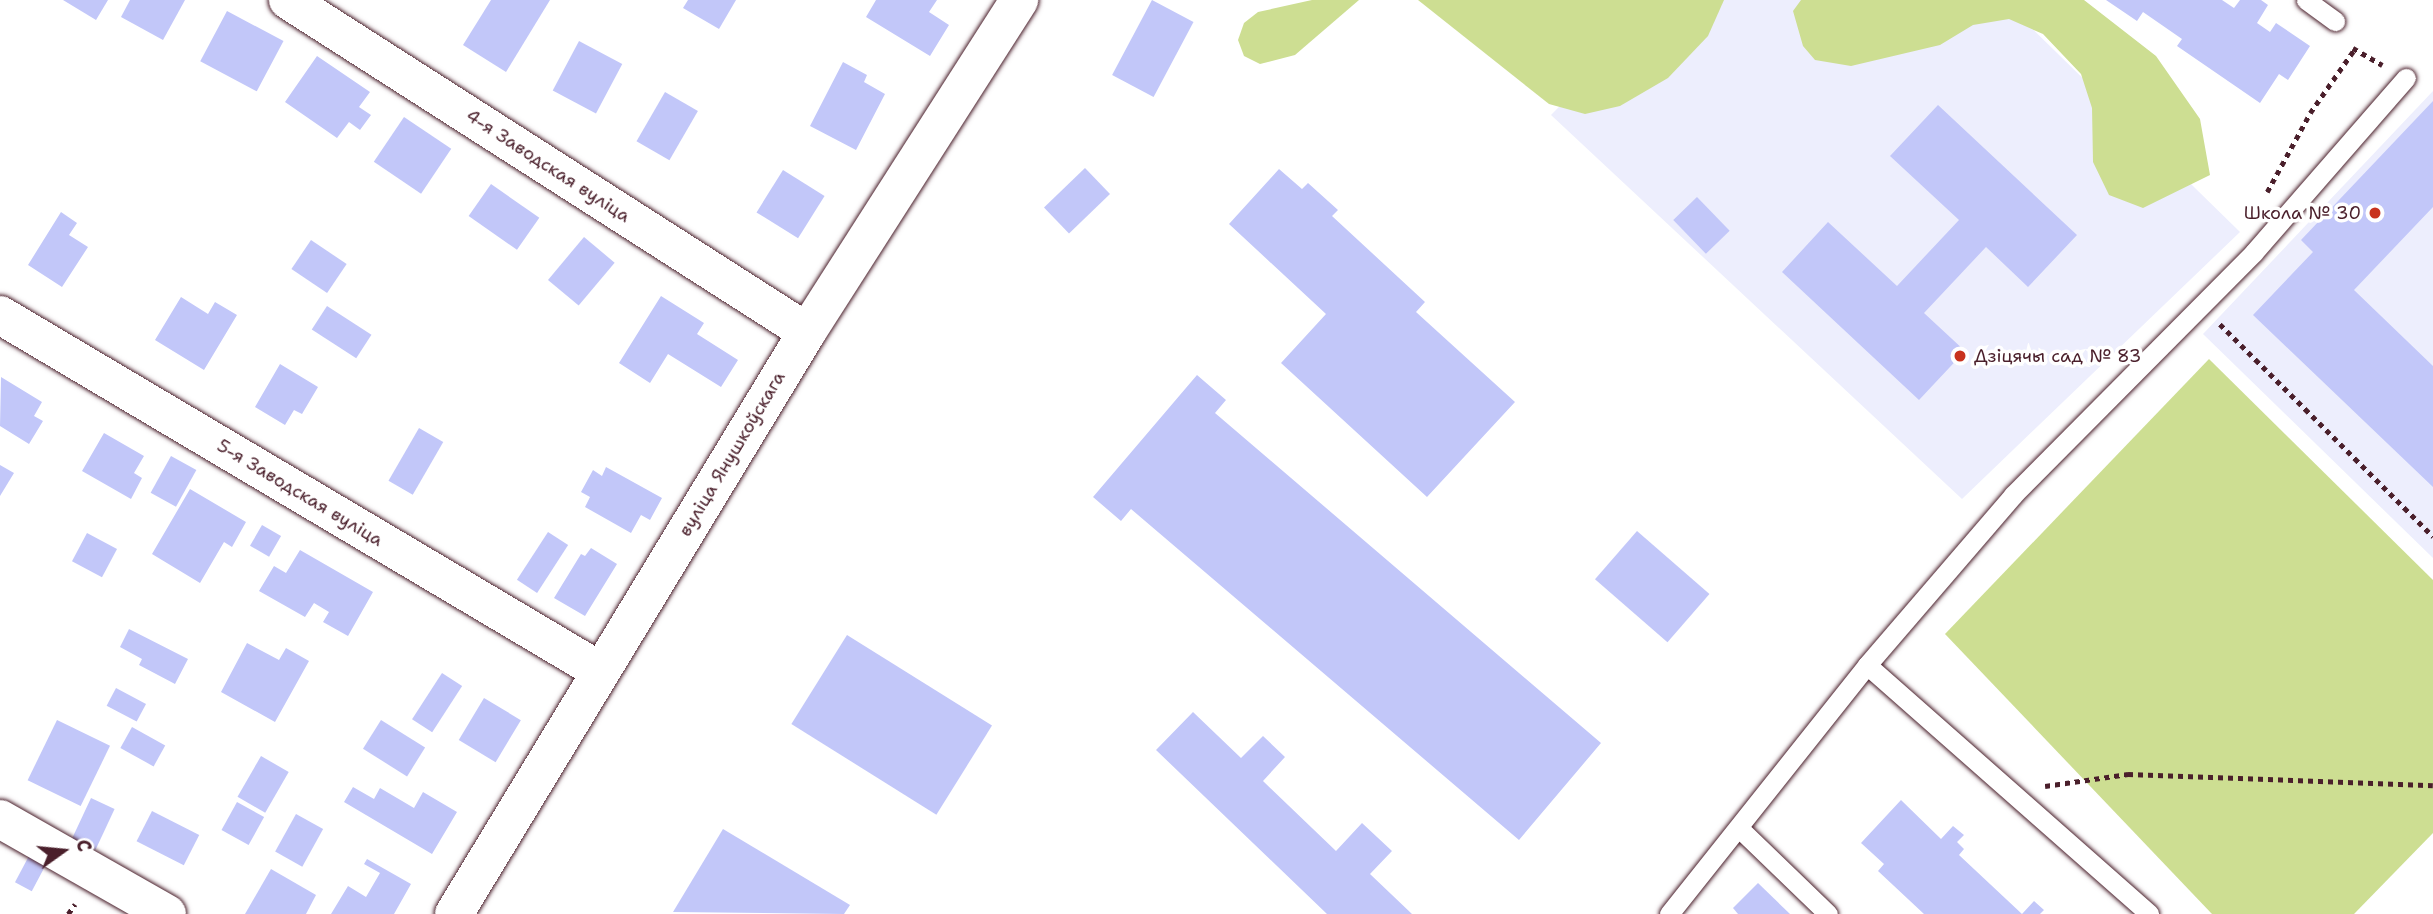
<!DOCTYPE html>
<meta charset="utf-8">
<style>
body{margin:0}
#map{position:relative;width:2433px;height:914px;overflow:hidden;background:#fff;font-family:"Shantell Sans",sans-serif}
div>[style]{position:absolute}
.built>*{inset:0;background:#edeefd}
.green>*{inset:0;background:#cdde92}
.building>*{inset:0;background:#c2c7f9;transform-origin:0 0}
.path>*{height:4.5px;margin-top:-2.25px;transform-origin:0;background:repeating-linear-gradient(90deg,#4a1f2b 0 5px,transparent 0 10px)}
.roads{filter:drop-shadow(0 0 2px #4a1f2b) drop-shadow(0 0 2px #4a1f2b)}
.service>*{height:19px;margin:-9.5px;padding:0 9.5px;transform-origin:9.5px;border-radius:9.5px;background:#fff}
.minor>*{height:38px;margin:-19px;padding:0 19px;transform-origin:19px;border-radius:19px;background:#fff}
.dots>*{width:19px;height:19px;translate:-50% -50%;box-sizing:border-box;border:4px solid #fff;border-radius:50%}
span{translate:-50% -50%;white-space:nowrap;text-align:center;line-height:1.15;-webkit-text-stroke:7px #fff;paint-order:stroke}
.street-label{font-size:18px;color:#4a1f2b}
.poi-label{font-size:18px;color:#4a1f2b}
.right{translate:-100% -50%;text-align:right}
.left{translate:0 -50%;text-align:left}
.north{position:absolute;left:28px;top:816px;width:70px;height:70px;-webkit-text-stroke:5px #fff;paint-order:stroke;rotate:75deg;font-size:19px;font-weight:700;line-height:28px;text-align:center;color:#4a1f2b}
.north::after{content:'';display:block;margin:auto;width:24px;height:32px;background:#4a1f2b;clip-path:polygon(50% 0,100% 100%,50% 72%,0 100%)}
</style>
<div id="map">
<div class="built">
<div style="clip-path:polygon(1664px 0,2003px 0,2240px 232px,1962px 499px,1551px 115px)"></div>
<div style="clip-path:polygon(2433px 91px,2433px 558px,2203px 334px)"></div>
</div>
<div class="green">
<div style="clip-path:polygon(1312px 0,1359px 0,1295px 55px,1260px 64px,1244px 56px,1238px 40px,1244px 23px,1258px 12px)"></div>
<div style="clip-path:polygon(1418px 0,1724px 0,1708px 36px,1668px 78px,1620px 106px,1585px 114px,1549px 104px)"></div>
<div style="clip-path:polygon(1801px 0,2084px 0,2156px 56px,2200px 119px,2210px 175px,2143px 208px,2109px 195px,2093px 162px,2092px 108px,2081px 74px,2043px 34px,2009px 19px,1973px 25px,1940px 45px,1851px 66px,1815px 60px,1803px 46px,1793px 11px)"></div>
<div style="clip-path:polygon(2209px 359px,2433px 580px,2433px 833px,2354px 914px,2212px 914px,1945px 634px)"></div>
</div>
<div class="building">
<div style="clip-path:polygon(63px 0,108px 0,96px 20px)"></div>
<div style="clip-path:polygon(130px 0,185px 0,163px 40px,121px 17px)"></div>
<div style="clip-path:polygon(491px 0,550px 0,506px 72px,463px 45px)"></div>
<div style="clip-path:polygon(688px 0,736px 0,719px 29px,683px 8px)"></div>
<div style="clip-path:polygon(876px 0,937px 0,929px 12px,949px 25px,930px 56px,866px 17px)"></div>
<div style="left:1152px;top:0;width:47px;height:85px;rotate:28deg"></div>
<div style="clip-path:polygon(2106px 0,2222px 0,2234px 8px,2240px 0,2261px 0,2268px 5px,2257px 23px,2270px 32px,2276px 23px,2310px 46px,2288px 80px,2279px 74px,2260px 103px,2177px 46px,2182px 39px,2143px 12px,2137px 21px)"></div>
<div style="left:227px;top:11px;width:64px;height:57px;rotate:28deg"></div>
<div style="left:579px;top:41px;width:49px;height:56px;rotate:28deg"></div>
<div style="clip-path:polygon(317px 56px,370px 92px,359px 107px,371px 115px,360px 130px,349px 122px,337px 138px,285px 102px)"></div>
<div style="clip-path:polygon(843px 62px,867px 75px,864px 82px,885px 94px,856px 150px,810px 126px)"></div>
<div style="left:665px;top:92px;width:38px;height:57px;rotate:30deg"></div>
<div style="clip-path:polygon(2433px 101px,2433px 207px,2354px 290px,2433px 366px,2433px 487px,2253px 315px,2313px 252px,2301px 240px)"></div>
<div style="clip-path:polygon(1938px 105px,2077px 235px,2028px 287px,1986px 247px,1924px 313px,1965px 351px,1919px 400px,1782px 272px,1828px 222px,1897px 286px,1959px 220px,1890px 156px)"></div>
<div style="left:404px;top:117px;width:57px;height:54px;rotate:34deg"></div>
<div style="left:1085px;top:168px;width:36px;height:57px;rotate:46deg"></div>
<div style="clip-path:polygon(1279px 169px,1302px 189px,1308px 183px,1338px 210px,1332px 216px,1425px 302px,1416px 312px,1515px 402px,1427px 497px,1281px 363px,1326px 314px,1229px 224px)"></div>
<div style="left:783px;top:170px;width:49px;height:50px;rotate:32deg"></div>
<div style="left:491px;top:184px;width:59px;height:39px;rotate:35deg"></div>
<div style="left:1697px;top:197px;width:47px;height:33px;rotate:46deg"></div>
<div style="clip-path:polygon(61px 212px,77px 223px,69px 235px,88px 247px,62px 287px,28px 265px)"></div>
<div style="left:584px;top:237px;width:40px;height:56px;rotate:40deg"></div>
<div style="left:311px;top:240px;width:43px;height:35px;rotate:34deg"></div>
<div style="clip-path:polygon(661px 296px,704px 323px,697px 334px,738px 360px,721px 387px,668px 354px,650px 383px,619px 363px)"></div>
<div style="clip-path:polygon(181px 297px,208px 314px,215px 302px,237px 315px,204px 370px,155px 340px)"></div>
<div style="left:327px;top:306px;width:53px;height:28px;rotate:33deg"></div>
<div style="clip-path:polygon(280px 364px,318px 387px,302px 414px,294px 410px,285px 425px,255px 407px)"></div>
<div style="clip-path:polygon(1197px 375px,1226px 400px,1215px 413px,1601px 743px,1519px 840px,1131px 509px,1121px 521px,1093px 497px)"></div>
<div style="clip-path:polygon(1px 377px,42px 402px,34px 416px,43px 421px,29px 444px,0 426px)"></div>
<div style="left:419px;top:428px;width:28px;height:61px;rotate:30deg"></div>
<div style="clip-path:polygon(104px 433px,144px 456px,134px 473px,142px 478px,131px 499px,82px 471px)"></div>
<div style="left:171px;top:456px;width:29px;height:42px;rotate:29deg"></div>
<div style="clip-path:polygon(0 465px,14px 473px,0 496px)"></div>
<div style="clip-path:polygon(606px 467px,662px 498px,650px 520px,641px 515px,631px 533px,585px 507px,590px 497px,581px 492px,593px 470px,602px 476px)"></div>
<div style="clip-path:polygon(190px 489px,246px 522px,232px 547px,224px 542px,200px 583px,152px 554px)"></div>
<div style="left:262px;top:525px;width:22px;height:24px;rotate:30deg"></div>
<div style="left:1637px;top:531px;width:96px;height:64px;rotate:41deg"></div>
<div style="left:548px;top:532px;width:24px;height:57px;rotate:33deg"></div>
<div style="left:87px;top:533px;width:34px;height:32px;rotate:28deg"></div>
<div style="clip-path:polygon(591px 548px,617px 564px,585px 616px,554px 598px,581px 554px,585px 556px)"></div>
<div style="clip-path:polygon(300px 550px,373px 592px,348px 636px,323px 622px,329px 612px,314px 603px,305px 617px,259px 591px,274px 566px,286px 573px)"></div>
<div style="clip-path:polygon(129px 629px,188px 659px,175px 684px,139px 665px,142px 659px,120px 647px)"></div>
<div style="left:847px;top:635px;width:171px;height:105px;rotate:32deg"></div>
<div style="clip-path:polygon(247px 643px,279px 660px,286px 648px,309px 661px,275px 722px,221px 692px)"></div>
<div style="left:442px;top:673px;width:24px;height:55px;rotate:33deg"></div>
<div style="left:116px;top:688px;width:34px;height:20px;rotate:28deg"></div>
<div style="left:484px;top:698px;width:43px;height:49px;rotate:31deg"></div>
<div style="clip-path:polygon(1193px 712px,1241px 758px,1263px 736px,1285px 757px,1263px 781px,1336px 851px,1362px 823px,1392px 851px,1370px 874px,1412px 914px,1327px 914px,1156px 750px)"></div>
<div style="left:57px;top:720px;width:59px;height:67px;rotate:26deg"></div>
<div style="left:381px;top:720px;width:52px;height:34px;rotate:32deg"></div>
<div style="left:132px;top:727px;width:38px;height:24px;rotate:29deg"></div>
<div style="left:261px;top:756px;width:32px;height:47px;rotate:30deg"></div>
<div style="clip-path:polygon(353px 787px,374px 799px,380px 788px,414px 808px,423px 792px,457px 812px,432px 854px,344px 802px)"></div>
<div style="left:91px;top:798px;width:26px;height:45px;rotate:25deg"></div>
<div style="clip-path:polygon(1901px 800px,1941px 839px,1953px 826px,1964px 835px,1957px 842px,1964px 849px,1959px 855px,2022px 914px,2034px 901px,2044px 910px,2040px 914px,1924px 914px,1878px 871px,1884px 864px,1861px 843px)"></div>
<div style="left:237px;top:802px;width:31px;height:32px;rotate:29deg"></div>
<div style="left:152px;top:811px;width:53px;height:34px;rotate:27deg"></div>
<div style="left:296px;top:814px;width:31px;height:43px;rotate:29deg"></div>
<div style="clip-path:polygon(723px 829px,850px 905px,844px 914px,673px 912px)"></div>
<div style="left:30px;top:854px;width:19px;height:32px;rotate:28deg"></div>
<div style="clip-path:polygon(367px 859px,411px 884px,394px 914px,331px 914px,348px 886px,366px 897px,380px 873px,364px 864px)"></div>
<div style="clip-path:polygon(271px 869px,316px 895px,306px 914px,245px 914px)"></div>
<div style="clip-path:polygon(1758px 883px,1790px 914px,1738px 914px,1733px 908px)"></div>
</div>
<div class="path">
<div style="left:2353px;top:48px;width:34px;rotate:30deg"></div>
<div style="left:2267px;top:192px;width:90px;rotate:-61.4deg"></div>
<div style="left:2310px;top:113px;width:77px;rotate:-55.1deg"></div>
<div style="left:2220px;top:324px;width:301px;rotate:44.9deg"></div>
<div style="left:2045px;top:786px;width:84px;rotate:-8.2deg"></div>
<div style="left:2128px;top:774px;width:305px;rotate:2.1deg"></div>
<div style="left:68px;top:914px;width:12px;rotate:-55deg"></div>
</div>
<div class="roads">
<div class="service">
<div style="left:2306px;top:0;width:36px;rotate:36deg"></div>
<div style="left:1867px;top:665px;width:224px;rotate:-49.3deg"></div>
<div style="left:2013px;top:495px;width:342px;rotate:-45.2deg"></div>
<div style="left:2254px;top:252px;width:231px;rotate:-48.9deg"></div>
<div style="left:1740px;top:829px;width:122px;rotate:44deg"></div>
<div style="left:1669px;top:914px;width:318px;rotate:-51.5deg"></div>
<div style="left:1867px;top:665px;width:376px;rotate:41.4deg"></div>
</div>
<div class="minor">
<div style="left:288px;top:0;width:616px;rotate:32.61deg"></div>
<div style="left:0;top:315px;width:698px;rotate:30.68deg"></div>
<div style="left:0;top:819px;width:192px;rotate:29.6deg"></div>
<div style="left:454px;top:914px;width:681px;rotate:-58.76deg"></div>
<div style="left:807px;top:332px;width:394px;rotate:-57.4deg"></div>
</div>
</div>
<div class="dots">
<div style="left:2375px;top:213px;background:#c8321e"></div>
<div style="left:1960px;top:356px;background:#c8321e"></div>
</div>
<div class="street-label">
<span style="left:548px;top:166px;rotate:33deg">4-я Заводская вуліца</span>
<span style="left:732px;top:454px;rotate:-59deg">вуліца Янушкоўскага</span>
<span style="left:300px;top:493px;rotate:31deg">5-я Заводская вуліца</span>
</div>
<div class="poi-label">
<span class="right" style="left:2361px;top:213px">Школа № 30</span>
<span class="left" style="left:1974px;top:356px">Дзіцячы сад № 83</span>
</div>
<div class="north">С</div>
</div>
